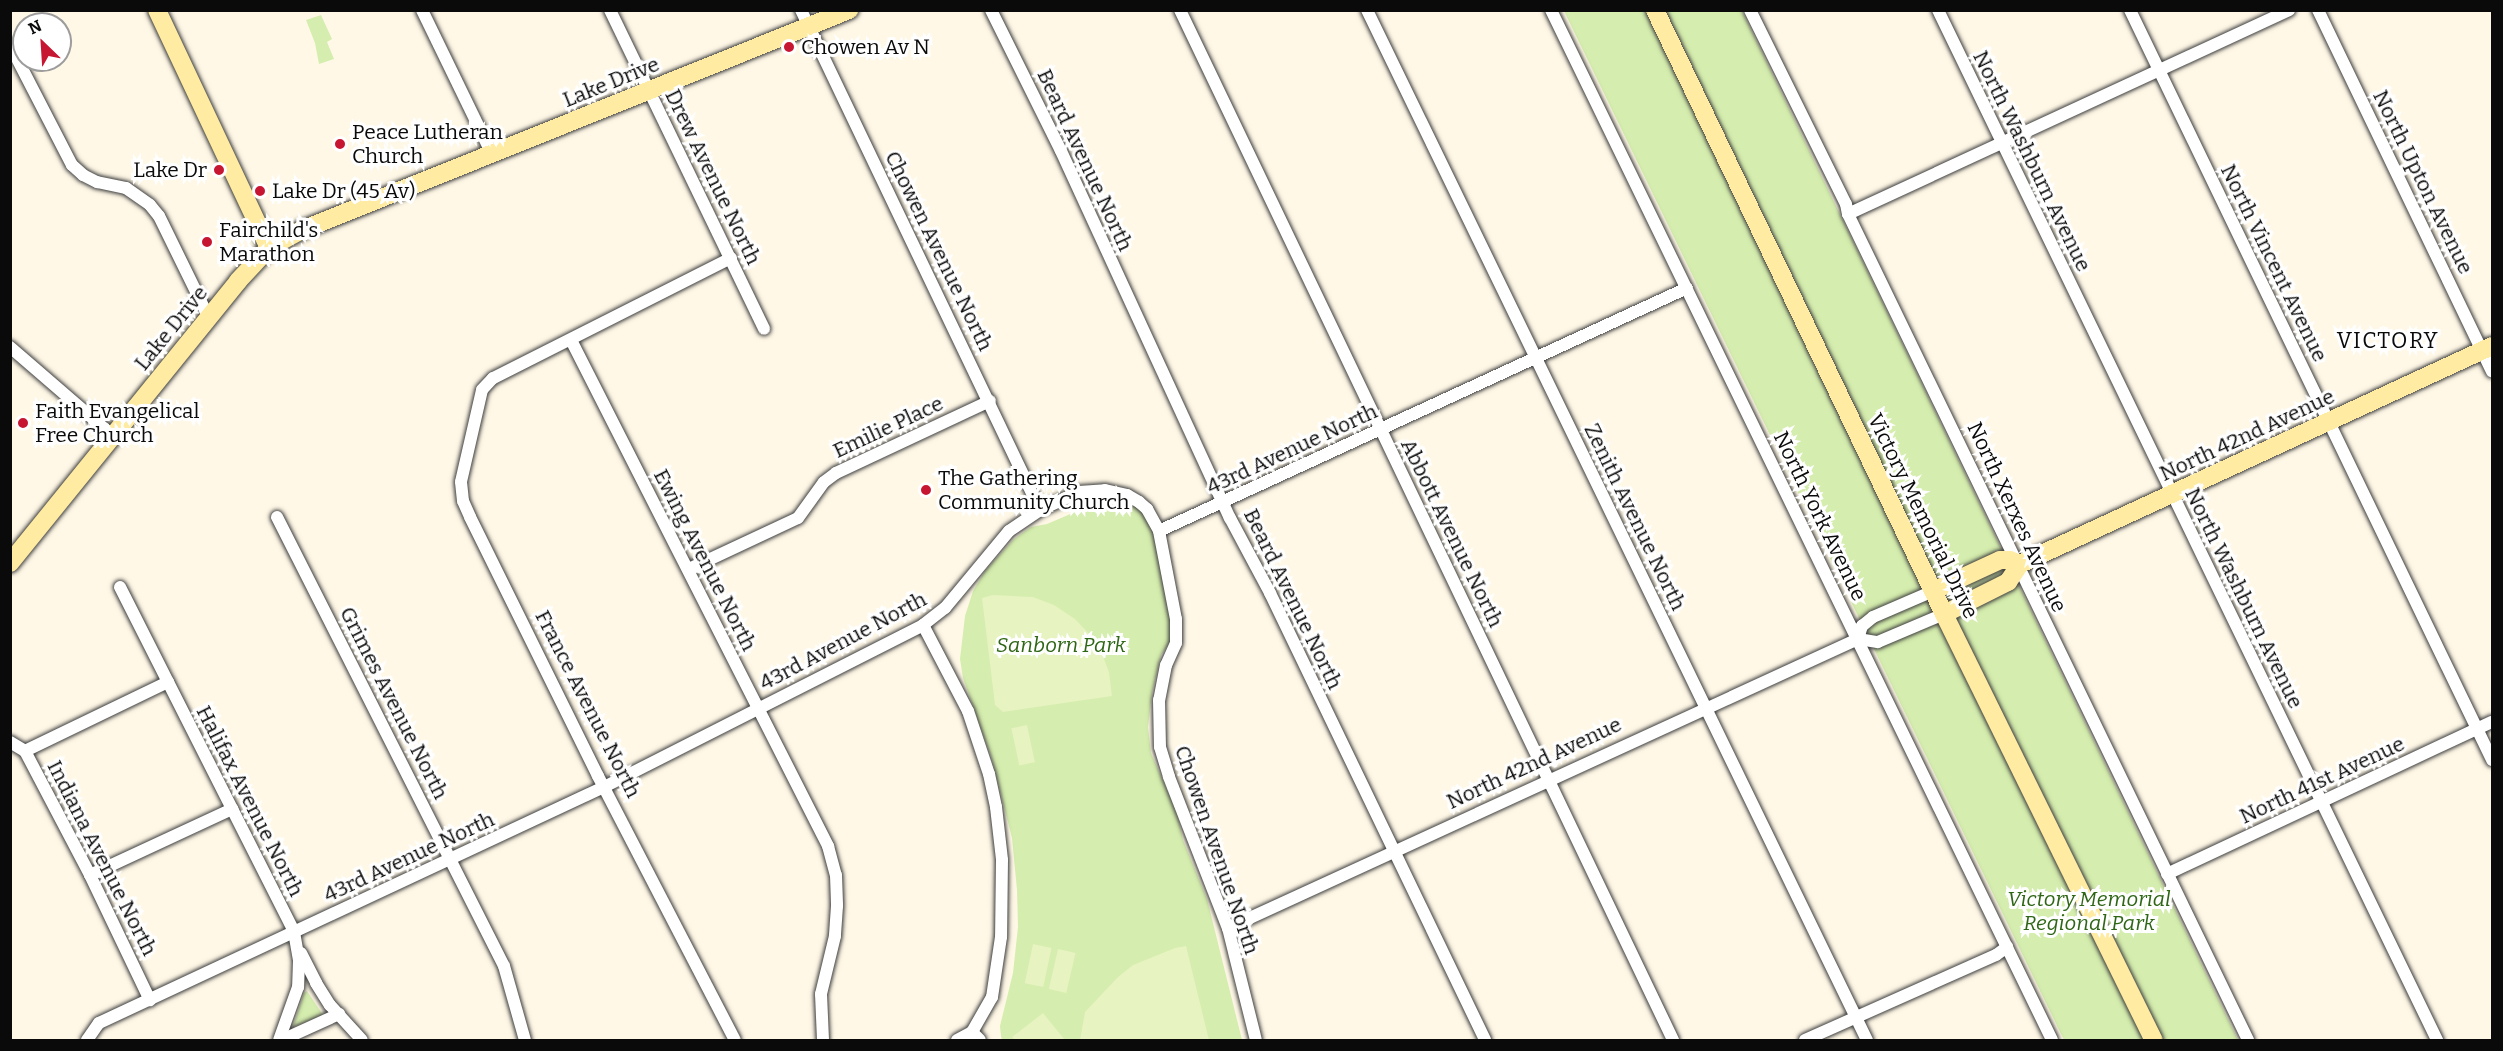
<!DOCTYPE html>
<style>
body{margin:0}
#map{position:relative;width:2503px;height:1051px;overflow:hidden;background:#fff8e7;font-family:Bitter,serif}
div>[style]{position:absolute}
.green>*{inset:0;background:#d5edae}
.pitch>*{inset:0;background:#e7f3c0;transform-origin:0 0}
.roads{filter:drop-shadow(0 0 2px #3d3d3d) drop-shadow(0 0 2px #3d3d3d)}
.street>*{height:12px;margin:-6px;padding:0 6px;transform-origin:6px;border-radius:6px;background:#fff}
.secondary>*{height:18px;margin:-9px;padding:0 9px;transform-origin:9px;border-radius:9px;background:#ffeba2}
.dots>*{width:16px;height:16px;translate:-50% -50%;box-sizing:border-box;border:3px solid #fff;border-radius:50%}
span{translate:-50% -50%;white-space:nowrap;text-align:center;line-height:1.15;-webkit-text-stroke:6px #fff;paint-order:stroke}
.poi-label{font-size:21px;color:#0a0a0a}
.left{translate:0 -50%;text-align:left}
.right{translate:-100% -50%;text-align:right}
.street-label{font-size:21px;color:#0a0a0a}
.park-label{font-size:21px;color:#2f6616;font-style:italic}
.neighbourhood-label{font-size:22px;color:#0a0a0a;letter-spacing:1.5px}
.frame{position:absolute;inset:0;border:12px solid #0a0a0a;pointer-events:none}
.north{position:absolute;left:12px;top:12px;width:60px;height:60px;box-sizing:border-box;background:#fff;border:2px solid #9d9d9d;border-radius:50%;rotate:335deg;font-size:16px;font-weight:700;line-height:24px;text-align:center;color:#0a0a0a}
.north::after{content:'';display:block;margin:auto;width:21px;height:27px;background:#c61631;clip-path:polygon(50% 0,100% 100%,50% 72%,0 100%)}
</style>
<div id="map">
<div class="green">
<div style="clip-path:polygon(1564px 11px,1742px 11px,2238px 1040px,2064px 1040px)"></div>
<div style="clip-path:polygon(321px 15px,332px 39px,327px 42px,334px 59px,319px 64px,315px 43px,306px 20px)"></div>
<div style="clip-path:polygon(1098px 495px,1134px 501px,1150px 524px,1156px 539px,1170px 604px,1172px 640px,1161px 655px,1152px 693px,1148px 727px,1151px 753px,1177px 813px,1183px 840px,1207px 899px,1242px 1040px,1002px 1040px,1001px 1036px,1000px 1026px,1013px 973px,1018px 927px,1017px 890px,1012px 838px,992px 759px,963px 678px,960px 659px,965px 616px,973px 591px,985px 571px,1014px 539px,1031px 527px,1047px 524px,1075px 512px)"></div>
<div style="clip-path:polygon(307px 991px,323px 1015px,293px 1027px,304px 993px)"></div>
</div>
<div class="pitch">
<div style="clip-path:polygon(993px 595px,1033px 597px,1054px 605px,1075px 619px,1094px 639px,1101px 651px,1109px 672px,1112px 696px,1003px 712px,995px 705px,982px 598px)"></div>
<div style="left:1027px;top:725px;width:38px;height:16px;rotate:78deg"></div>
<div style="left:1033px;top:944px;width:19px;height:40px;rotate:12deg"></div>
<div style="clip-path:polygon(1186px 946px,1209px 1040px,1080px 1040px,1085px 1012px,1118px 977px,1133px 965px,1175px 948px)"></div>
<div style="left:1058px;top:949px;width:18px;height:41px;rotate:13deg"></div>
<div style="clip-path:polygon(1043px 1013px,1065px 1040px,1015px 1040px,1012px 1037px)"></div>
</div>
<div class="roads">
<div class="street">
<div style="left:422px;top:10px;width:160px;rotate:64.1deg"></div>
<div style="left:610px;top:10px;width:354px;rotate:64.2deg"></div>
<div style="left:801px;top:10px;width:554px;rotate:64.45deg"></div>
<div style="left:991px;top:10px;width:157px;rotate:63.6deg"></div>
<div style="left:1061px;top:151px;width:404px;rotate:65.3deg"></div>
<div style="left:1230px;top:518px;width:85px;rotate:61.9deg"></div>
<div style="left:1270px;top:593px;width:496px;rotate:64.3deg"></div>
<div style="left:1180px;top:10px;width:1142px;rotate:64.42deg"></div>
<div style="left:1367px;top:10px;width:1145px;rotate:64.11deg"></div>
<div style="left:1551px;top:10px;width:1145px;rotate:64.06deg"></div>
<div style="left:1750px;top:10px;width:216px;rotate:63.7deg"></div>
<div style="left:1846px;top:204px;width:10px;rotate:79deg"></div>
<div style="left:1848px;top:214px;width:918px;rotate:64.16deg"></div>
<div style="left:1938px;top:10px;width:1145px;rotate:64.15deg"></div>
<div style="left:2130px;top:10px;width:833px;rotate:64.23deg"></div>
<div style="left:2318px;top:10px;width:401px;rotate:64.3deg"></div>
<div style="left:10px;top:45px;width:135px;rotate:62.7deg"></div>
<div style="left:72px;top:165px;width:15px;rotate:42deg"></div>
<div style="left:83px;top:175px;width:16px;rotate:27deg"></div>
<div style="left:97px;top:182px;width:30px;rotate:12deg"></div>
<div style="left:126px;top:188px;width:29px;rotate:35deg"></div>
<div style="left:150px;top:205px;width:14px;rotate:51deg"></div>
<div style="left:159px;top:216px;width:114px;rotate:63.9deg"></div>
<div style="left:1848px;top:214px;width:486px;rotate:-24.8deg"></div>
<div style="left:731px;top:258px;width:267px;rotate:153.2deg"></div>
<div style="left:493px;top:378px;width:16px;rotate:133deg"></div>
<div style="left:482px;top:390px;width:94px;rotate:102.9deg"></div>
<div style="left:461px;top:482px;width:19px;rotate:84deg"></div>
<div style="left:463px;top:501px;width:17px;rotate:66deg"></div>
<div style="left:470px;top:517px;width:289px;rotate:63.7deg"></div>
<div style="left:598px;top:776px;width:297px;rotate:62.6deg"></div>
<div style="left:571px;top:340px;width:568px;rotate:63.07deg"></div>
<div style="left:828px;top:846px;width:30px;rotate:75deg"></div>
<div style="left:836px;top:875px;width:31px;rotate:88deg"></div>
<div style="left:837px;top:906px;width:30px;rotate:94deg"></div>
<div style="left:835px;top:936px;width:60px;rotate:103.6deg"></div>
<div style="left:821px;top:994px;width:46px;rotate:87.5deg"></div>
<div style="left:10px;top:347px;width:135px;rotate:40.8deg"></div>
<div style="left:277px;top:517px;width:503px;rotate:63.18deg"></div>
<div style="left:504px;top:966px;width:77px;rotate:74.2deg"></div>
<div style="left:1159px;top:531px;width:90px;rotate:79.1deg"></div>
<div style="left:1176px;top:619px;width:24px;rotate:90deg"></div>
<div style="left:1176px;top:643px;width:24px;rotate:114deg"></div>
<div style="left:1166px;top:665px;width:36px;rotate:101deg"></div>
<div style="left:1159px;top:700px;width:47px;rotate:88.8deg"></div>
<div style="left:1160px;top:747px;width:31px;rotate:73deg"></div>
<div style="left:1169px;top:777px;width:162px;rotate:68.7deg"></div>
<div style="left:1228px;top:928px;width:115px;rotate:76deg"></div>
<div style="left:689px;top:569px;width:120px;rotate:-25.1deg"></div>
<div style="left:798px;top:518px;width:44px;rotate:-54.2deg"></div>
<div style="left:824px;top:482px;width:15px;rotate:-37deg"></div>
<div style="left:836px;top:473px;width:170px;rotate:-25.1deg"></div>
<div style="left:120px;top:587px;width:386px;rotate:63.2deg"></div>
<div style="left:294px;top:932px;width:29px;rotate:80deg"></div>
<div style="left:299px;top:961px;width:26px;rotate:92deg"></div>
<div style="left:298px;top:987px;width:56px;rotate:109.7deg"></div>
<div style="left:923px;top:625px;width:97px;rotate:62.4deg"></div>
<div style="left:968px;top:711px;width:66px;rotate:71.6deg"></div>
<div style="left:989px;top:774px;width:34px;rotate:78deg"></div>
<div style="left:996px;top:807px;width:53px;rotate:83.5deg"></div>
<div style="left:1002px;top:860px;width:77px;rotate:90.7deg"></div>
<div style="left:1001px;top:937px;width:61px;rotate:98.5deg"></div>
<div style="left:992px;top:997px;width:40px;rotate:119.7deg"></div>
<div style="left:972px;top:1032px;width:11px;rotate:45deg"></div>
<div style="left:1858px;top:639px;width:14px;rotate:-73deg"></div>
<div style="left:1862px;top:626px;width:14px;rotate:-39deg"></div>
<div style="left:1873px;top:617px;width:65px;rotate:-23.4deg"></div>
<div style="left:10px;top:742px;width:17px;rotate:31deg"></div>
<div style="left:25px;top:751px;width:140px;rotate:62.3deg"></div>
<div style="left:90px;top:875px;width:139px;rotate:64.4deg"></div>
<div style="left:25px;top:751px;width:159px;rotate:-25.8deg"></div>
<div style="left:2167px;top:874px;width:359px;rotate:-25.1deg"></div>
<div style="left:90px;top:875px;width:157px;rotate:-24.9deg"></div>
<div style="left:1228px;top:928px;width:693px;rotate:-24.64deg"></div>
<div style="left:1858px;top:639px;width:20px;rotate:9deg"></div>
<div style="left:1878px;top:642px;width:72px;rotate:-23deg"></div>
<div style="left:301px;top:953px;width:34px;rotate:63deg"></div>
<div style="left:316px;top:983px;width:26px;rotate:58deg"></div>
<div style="left:330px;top:1005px;width:47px;rotate:47.6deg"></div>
<div style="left:87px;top:1040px;width:21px;rotate:-55deg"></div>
<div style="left:99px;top:1023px;width:557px;rotate:-25.05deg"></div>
<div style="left:604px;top:787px;width:358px;rotate:-26.9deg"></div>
<div style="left:923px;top:625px;width:28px;rotate:-38deg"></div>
<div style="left:945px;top:608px;width:100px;rotate:-50.3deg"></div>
<div style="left:1009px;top:531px;width:37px;rotate:-34deg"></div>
<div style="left:1040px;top:510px;width:43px;rotate:-24.8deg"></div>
<div style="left:1079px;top:492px;width:26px;rotate:-4deg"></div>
<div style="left:1105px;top:490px;width:23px;rotate:13deg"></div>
<div style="left:1127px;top:495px;width:14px;rotate:30deg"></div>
<div style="left:1139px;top:502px;width:11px;rotate:41deg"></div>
<div style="left:1147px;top:509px;width:25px;rotate:61deg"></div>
<div style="left:1159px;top:531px;width:581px;rotate:-24.71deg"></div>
<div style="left:282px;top:1040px;width:63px;rotate:-24.5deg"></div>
<div style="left:957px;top:1040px;width:17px;rotate:-28deg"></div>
<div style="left:1805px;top:1040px;width:209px;rotate:-24deg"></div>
<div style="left:1996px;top:955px;width:14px;rotate:-36deg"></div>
</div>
<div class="secondary">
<div style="left:157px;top:10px;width:263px;rotate:64.8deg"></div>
<div style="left:1655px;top:10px;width:670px;rotate:64.43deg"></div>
<div style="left:1944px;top:614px;width:475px;rotate:63.8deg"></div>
<div style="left:10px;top:563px;width:363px;rotate:-51deg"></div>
<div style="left:238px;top:281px;width:45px;rotate:-46.8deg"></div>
<div style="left:269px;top:248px;width:38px;rotate:-29deg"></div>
<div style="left:302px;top:230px;width:590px;rotate:-21.91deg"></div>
<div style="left:1933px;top:591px;width:74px;rotate:-24.8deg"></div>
<div style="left:2000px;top:560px;width:10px"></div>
<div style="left:2010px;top:560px;width:11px;rotate:22deg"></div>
<div style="left:1944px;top:614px;width:72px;rotate:-26.6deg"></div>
<div style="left:2008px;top:582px;width:22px;rotate:-56deg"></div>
<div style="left:2020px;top:564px;width:520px;rotate:-24.79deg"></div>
</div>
</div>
<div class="dots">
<div style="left:789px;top:47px;background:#c61631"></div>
<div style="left:340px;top:144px;background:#c61631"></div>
<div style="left:219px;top:170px;background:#c61631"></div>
<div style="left:260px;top:191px;background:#c61631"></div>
<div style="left:207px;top:242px;background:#c61631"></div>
<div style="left:23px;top:423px;background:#c61631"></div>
<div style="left:926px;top:490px;background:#c61631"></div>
</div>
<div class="poi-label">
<span class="left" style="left:801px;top:47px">Chowen Av N</span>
<span class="left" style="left:352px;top:144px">Peace Lutheran<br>Church</span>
<span class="right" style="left:207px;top:170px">Lake Dr</span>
<span class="left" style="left:272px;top:191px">Lake Dr (45 Av)</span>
<span class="left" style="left:219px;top:242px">Fairchild's<br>Marathon</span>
<span class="left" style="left:35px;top:423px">Faith Evangelical<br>Free Church</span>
<span class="left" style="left:938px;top:490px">The Gathering<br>Community Church</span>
</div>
<div class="street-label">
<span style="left:611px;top:82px;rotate:-22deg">Lake Drive</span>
<span style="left:1085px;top:160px;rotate:65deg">Beard Avenue North</span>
<span style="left:2032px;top:161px;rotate:64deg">North Washburn Avenue</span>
<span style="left:713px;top:177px;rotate:64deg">Drew Avenue North</span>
<span style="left:2423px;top:182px;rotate:64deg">North Upton Avenue</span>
<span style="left:939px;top:251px;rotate:64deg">Chowen Avenue North</span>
<span style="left:2274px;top:263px;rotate:64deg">North Vincent Avenue</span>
<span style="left:171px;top:328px;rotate:-51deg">Lake Drive</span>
<span style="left:888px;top:427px;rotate:-25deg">Emilie Place</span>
<span style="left:2247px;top:435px;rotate:-25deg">North 42nd Avenue</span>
<span style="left:1292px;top:449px;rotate:-25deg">43rd Avenue North</span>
<span style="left:1820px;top:516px;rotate:64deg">North York Avenue</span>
<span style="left:1923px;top:516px;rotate:64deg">Victory Memorial Drive</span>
<span style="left:1635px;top:517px;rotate:64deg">Zenith Avenue North</span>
<span style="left:2017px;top:517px;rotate:65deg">North Xerxes Avenue</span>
<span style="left:1452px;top:533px;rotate:64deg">Abbott Avenue North</span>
<span style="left:705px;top:560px;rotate:63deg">Ewing Avenue North</span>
<span style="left:2244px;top:598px;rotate:64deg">North Washburn Avenue</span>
<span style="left:1293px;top:599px;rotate:64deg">Beard Avenue North</span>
<span style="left:843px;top:641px;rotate:-28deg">43rd Avenue North</span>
<span style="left:394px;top:703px;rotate:63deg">Grimes Avenue North</span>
<span style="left:588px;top:704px;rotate:63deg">France Avenue North</span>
<span style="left:1534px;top:763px;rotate:-25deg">North 42nd Avenue</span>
<span style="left:2322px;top:780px;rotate:-25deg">North 41st Avenue</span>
<span style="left:250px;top:801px;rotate:63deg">Halifax Avenue North</span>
<span style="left:1217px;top:850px;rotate:71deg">Chowen Avenue North</span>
<span style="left:409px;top:857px;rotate:-25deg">43rd Avenue North</span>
<span style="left:102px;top:858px;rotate:63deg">Indiana Avenue North</span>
</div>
<div class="park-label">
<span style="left:1061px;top:645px">Sanborn Park</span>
<span style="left:2089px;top:911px">Victory Memorial<br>Regional Park</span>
</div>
<div class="neighbourhood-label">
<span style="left:2388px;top:341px">VICTORY</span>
</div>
<div class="frame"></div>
<div class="north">N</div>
</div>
